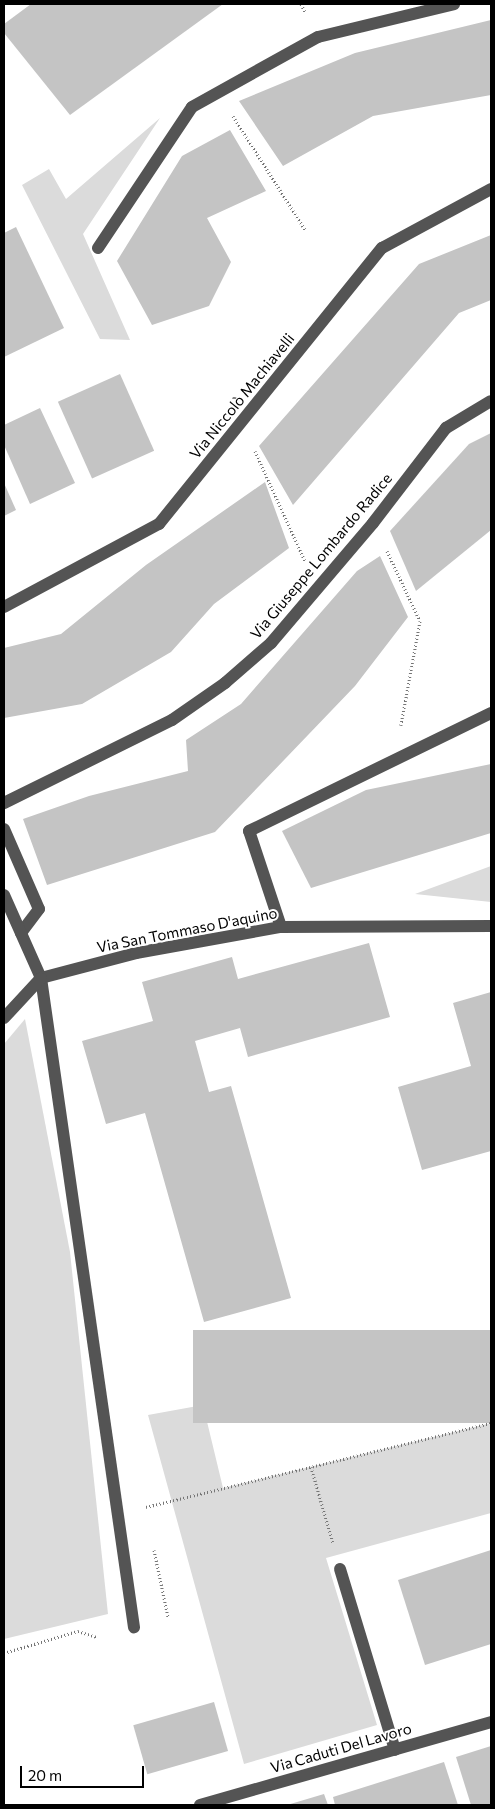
<!DOCTYPE html>
<meta charset="utf-8">
<style>
body{margin:0}
#map{position:relative;width:495px;height:1809px;overflow:hidden;background:#fff;font-family:Commissioner,sans-serif}
div>[style]{position:absolute}
.green>*{inset:0;background:#dbdbdb}
.building>*{inset:0;background:#c4c4c4;transform-origin:0 0}
.path>*{height:3px;margin-top:-1.5px;transform-origin:0;background:repeating-linear-gradient(90deg,#767676 0 1px,transparent 0 3.5px)}
.minor>*{height:12px;margin:-6px;padding:0 6px;transform-origin:6px;border-radius:6px;background:#545454}
span{translate:-50% -50%;white-space:nowrap;text-align:center;line-height:1.15;-webkit-text-stroke:4px #fff;paint-order:stroke}
.street-label{font-size:15px;color:#000}
.frame{position:absolute;inset:0;border:5px solid #000;pointer-events:none}
.scale{position:absolute;left:20px;top:1766px;width:124px;height:22px;box-sizing:border-box;border:2px solid #000;border-top:0;padding-left:6px;font-size:15px;line-height:18px;white-space:nowrap;color:#000;-webkit-text-stroke:4px #fff;paint-order:stroke}
</style>
<div id="map">
<div class="green">
<div style="clip-path:polygon(160px 118px,83px 234px,130px 340px,100px 339px,22px 185px,49px 169px,66px 199px)"></div>
<div style="clip-path:polygon(491px 866px,491px 902px,415px 894px)"></div>
<div style="clip-path:polygon(25px 1019px,70px 1252px,108px 1614px,4px 1639px,4px 1044px)"></div>
<div style="clip-path:polygon(203px 1405px,223px 1488px,491px 1423px,491px 1513px,326px 1558px,377px 1725px,244px 1764px,148px 1415px)"></div>
</div>
<div class="building">
<div style="clip-path:polygon(31px 4px,223px 4px,70px 115px,4px 33px,4px 24px)"></div>
<div style="clip-path:polygon(491px 20px,491px 95px,373px 116px,283px 166px,239px 101px,355px 53px)"></div>
<div style="clip-path:polygon(230px 130px,266px 191px,207px 218px,231px 262px,209px 306px,152px 325px,117px 261px,182px 156px)"></div>
<div style="clip-path:polygon(16px 227px,64px 328px,4px 357px,4px 233px)"></div>
<div style="clip-path:polygon(491px 235px,491px 300px,459px 313px,293px 505px,259px 446px,419px 264px)"></div>
<div style="left:120px;top:374px;width:84px;height:68px;rotate:66deg"></div>
<div style="clip-path:polygon(40px 408px,75px 483px,30px 504px,4px 445px,4px 425px)"></div>
<div style="clip-path:polygon(491px 433px,491px 530px,416px 591px,390px 531px,469px 444px)"></div>
<div style="clip-path:polygon(265px 482px,289px 548px,214px 604px,171px 652px,82px 704px,4px 718px,4px 648px,61px 634px,146px 565px)"></div>
<div style="clip-path:polygon(4px 483px,16px 510px,4px 516px)"></div>
<div style="clip-path:polygon(380px 556px,408px 617px,355px 686px,215px 832px,47px 885px,23px 819px,89px 796px,188px 771px,186px 740px,241px 704px,357px 571px)"></div>
<div style="clip-path:polygon(491px 764px,491px 833px,311px 888px,282px 831px,366px 790px)"></div>
<div style="clip-path:polygon(369px 943px,390px 1017px,248px 1057px,240px 1028px,195px 1041px,209px 1092px,231px 1086px,291px 1298px,204px 1322px,145px 1113px,106px 1124px,82px 1041px,153px 1021px,142px 982px,232px 957px,238px 979px)"></div>
<div style="clip-path:polygon(491px 992px,491px 1151px,422px 1170px,398px 1087px,471px 1066px,453px 1003px)"></div>
<div style="left:491px;top:1330px;width:93px;height:298px;rotate:90deg"></div>
<div style="clip-path:polygon(491px 1550px,491px 1644px,425px 1665px,398px 1580px)"></div>
<div style="left:214px;top:1702px;width:51px;height:84px;rotate:74deg"></div>
<div style="clip-path:polygon(491px 1746px,491px 1805px,471px 1805px,456px 1757px)"></div>
<div style="clip-path:polygon(444px 1762px,458px 1805px,335px 1805px,333px 1797px)"></div>
<div style="clip-path:polygon(324px 1794px,328px 1805px,287px 1805px)"></div>
</div>
<div class="path">
<div style="left:301px;top:4px;width:9px;rotate:63deg"></div>
<div style="left:233px;top:116px;width:136px;rotate:57.6deg"></div>
<div style="left:255px;top:451px;width:121px;rotate:65.6deg"></div>
<div style="left:387px;top:551px;width:77px;rotate:64.8deg"></div>
<div style="left:420px;top:621px;width:106px;rotate:100.4deg"></div>
<div style="left:311px;top:1467px;width:79px;rotate:73.9deg"></div>
<div style="left:146px;top:1507px;width:355px;rotate:-13.7deg"></div>
<div style="left:154px;top:1550px;width:68px;rotate:78.2deg"></div>
<div style="left:4px;top:1653px;width:77px;rotate:-16.6deg"></div>
<div style="left:78px;top:1631px;width:20px;rotate:18deg"></div>
</div>
<div class="minor">
<div style="left:98px;top:248px;width:169px;rotate:-56.3deg"></div>
<div style="left:192px;top:107px;width:144px;rotate:-29.1deg"></div>
<div style="left:318px;top:37px;width:140px;rotate:-13.6deg"></div>
<div style="left:4px;top:607px;width:176px;rotate:-28.2deg"></div>
<div style="left:159px;top:524px;width:355px;rotate:-51.1deg"></div>
<div style="left:382px;top:248px;width:124px;rotate:-28.4deg"></div>
<div style="left:4px;top:803px;width:187px;rotate:-26.3deg"></div>
<div style="left:172px;top:720px;width:65px;rotate:-34.9deg"></div>
<div style="left:225px;top:683px;width:61px;rotate:-41deg"></div>
<div style="left:271px;top:643px;width:157px;rotate:-49.6deg"></div>
<div style="left:373px;top:523px;width:120px;rotate:-52.5deg"></div>
<div style="left:446px;top:428px;width:52px;rotate:-31deg"></div>
<div style="left:4px;top:829px;width:87px;rotate:66.4deg"></div>
<div style="left:39px;top:909px;width:30px;rotate:127deg"></div>
<div style="left:4px;top:895px;width:91px;rotate:66deg"></div>
<div style="left:41px;top:978px;width:656px;rotate:81.85deg"></div>
<div style="left:281px;top:927px;width:101px;rotate:-108.4deg"></div>
<div style="left:249px;top:831px;width:269px;rotate:-26deg"></div>
<div style="left:41px;top:978px;width:98px;rotate:-14.7deg"></div>
<div style="left:136px;top:953px;width:147px;rotate:-10.2deg"></div>
<div style="left:281px;top:927px;width:210px;rotate:-0.3deg"></div>
<div style="left:4px;top:1018px;width:54px;rotate:-47.2deg"></div>
<div style="left:340px;top:1569px;width:189px;rotate:73.1deg"></div>
<div style="left:200px;top:1805px;width:303px;rotate:-15.9deg"></div>
</div>
<div class="street-label">
<span style="left:242px;top:396px;rotate:-51deg">Via Niccolò Machiavelli</span>
<span style="left:321px;top:556px;rotate:-50deg">Via Giuseppe Lombardo Radice</span>
<span style="left:187px;top:930px;rotate:-11deg">Via San Tommaso D'aquino</span>
<span style="left:341px;top:1748px;rotate:-16deg">Via Caduti Del Lavoro</span>
</div>
<div class="frame"></div>
<div class="scale">20 m</div>
</div>
